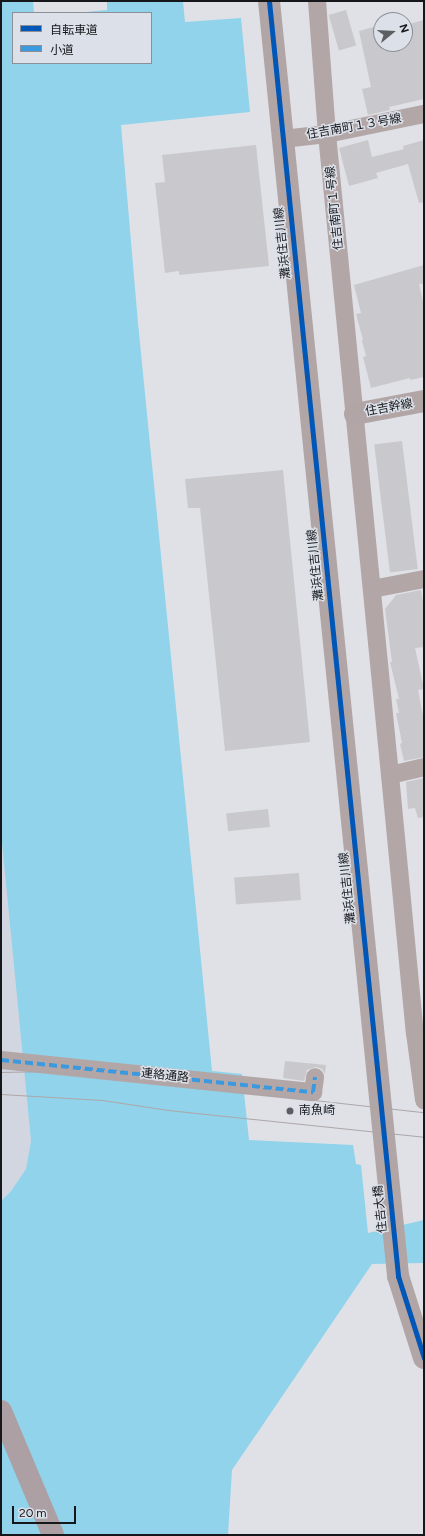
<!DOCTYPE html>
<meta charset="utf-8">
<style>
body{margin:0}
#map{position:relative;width:425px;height:1536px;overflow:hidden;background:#dfe1e6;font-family:Figtree,"Noto Sans JP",sans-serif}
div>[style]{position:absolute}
.built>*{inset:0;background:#d2d6e1}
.water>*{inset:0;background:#91d3ea}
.building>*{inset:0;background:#c9c9cd;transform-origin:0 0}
.street>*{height:18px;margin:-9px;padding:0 9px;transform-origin:9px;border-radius:9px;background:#b3a6a7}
.secondary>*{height:22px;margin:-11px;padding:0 11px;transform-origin:11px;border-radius:11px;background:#b1a5a6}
.highway>*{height:22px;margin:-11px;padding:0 11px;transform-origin:11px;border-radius:11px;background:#aca0a4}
.tram>*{height:1px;margin:-0.5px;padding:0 0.5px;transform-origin:0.5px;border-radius:0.5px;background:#ada6a9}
.quiet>*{height:4px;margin-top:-2px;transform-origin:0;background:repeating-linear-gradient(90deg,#3b9adf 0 8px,transparent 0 12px)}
.cycleway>*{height:5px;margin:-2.5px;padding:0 2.5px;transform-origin:2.5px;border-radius:2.5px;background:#0057b8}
.dots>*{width:11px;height:11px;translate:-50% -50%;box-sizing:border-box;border:2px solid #dce0e9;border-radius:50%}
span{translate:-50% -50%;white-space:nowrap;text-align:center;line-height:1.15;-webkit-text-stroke:3px #dce0e9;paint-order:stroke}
.street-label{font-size:12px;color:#15171a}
.poi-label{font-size:12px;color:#15171a}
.left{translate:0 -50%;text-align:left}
.frame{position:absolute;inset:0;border:2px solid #15171a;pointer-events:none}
.legend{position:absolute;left:12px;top:12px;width:140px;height:52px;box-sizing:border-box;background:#dce0e9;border:1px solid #8c9096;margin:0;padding:5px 7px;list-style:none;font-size:12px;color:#15171a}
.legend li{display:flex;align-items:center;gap:8px;height:20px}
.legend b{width:20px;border:1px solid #8c9096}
.north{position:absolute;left:373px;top:12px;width:40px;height:40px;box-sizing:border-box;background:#dce0e9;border:1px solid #8c9096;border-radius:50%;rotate:72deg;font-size:11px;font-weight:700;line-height:16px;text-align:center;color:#15171a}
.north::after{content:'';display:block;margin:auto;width:14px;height:18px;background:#5c5e61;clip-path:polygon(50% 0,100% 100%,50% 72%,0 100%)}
.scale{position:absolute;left:12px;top:1506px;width:64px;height:18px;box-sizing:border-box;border:2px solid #15171a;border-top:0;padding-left:5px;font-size:12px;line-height:14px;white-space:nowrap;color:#15171a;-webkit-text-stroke:3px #dce0e9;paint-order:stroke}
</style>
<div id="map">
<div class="built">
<div style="clip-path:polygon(1px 833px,31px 1141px,26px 1169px,11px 1191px,1px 1201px)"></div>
</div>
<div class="water">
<div style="clip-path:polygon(1px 1px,33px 1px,34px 13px,13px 13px,13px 63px,151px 63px,151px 13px,75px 13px,107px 10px,107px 1px,183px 1px,185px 22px,241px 18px,250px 112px,121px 125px,138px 323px,212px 1071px,242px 1074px,249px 1140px,353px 1145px,356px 1164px,361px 1165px,368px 1233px,424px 1220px,424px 1263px,372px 1264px,232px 1470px,228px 1535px,1px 1535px,1px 1201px,11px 1191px,26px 1169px,31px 1141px,1px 833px)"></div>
</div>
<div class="building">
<div style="left:346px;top:10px;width:37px;height:18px;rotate:74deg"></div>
<div style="clip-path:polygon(424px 20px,424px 99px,389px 107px,390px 110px,368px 115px,362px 89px,371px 87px,359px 31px,381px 25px,381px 44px,405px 44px,405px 25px)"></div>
<div style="clip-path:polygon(368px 140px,372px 157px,404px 149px,403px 146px,424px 140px,424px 202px,419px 203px,408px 164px,376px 173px,378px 178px,349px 186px,339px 148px)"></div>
<div style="clip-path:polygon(256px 145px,269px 266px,179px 275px,179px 271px,165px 273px,155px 183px,165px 182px,162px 155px)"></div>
<div style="clip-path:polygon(424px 265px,424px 284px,419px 284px,424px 306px,424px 377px,410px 380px,410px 378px,371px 388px,363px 357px,366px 356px,362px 341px,363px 340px,356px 314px,361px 313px,354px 285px)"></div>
<div style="left:402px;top:441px;width:129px;height:28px;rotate:83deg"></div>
<div style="clip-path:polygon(283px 470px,310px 742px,225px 751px,200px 508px,188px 508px,185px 479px)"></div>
<div style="clip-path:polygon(421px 590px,424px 607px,424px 647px,415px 648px,424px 689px,418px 690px,424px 721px,424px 757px,404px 761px,400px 744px,402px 743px,396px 713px,399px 713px,396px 699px,399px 699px,390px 662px,392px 662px,385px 609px,396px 595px)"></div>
<div style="clip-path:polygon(424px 778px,424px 817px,418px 818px,415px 808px,408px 809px,406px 782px)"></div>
<div style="left:268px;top:809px;width:18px;height:42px;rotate:84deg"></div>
<div style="left:299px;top:873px;width:27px;height:65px;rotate:86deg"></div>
<div style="clip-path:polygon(285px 1061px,326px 1065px,325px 1074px,322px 1069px,316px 1067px,307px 1070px,304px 1081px,283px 1078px)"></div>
</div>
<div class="street">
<div style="left:317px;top:1px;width:133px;rotate:85.7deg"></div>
<div style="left:327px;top:134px;width:644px;rotate:84.39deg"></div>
<div style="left:390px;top:775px;width:259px;rotate:84.5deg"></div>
<div style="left:415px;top:1033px;width:68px;rotate:82.3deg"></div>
<div style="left:283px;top:139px;width:44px;rotate:-6.5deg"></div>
<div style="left:327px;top:134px;width:99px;rotate:-11.7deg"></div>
<div style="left:372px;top:589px;width:53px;rotate:-10.9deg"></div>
<div style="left:390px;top:775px;width:35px;rotate:-13deg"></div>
<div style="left:1px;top:1060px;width:314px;rotate:5.9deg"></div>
<div style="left:313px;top:1092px;width:15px;rotate:-82deg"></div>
</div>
<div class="secondary">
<div style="left:269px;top:1px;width:1282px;rotate:84.22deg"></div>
<div style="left:398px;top:1276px;width:86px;rotate:72.4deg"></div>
<div style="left:355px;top:414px;width:70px;rotate:-10.7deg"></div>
</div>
<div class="highway">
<div style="left:1px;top:1411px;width:134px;rotate:67.2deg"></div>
</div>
<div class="tram">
<div style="left:1px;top:1072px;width:50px;rotate:-1.1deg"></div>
<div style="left:51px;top:1071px;width:375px;rotate:6.3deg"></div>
<div style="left:1px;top:1094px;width:101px;rotate:3.4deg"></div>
<div style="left:102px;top:1100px;width:67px;rotate:8.6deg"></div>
<div style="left:168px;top:1110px;width:257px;rotate:6deg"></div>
</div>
<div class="quiet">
<div style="left:1px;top:1060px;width:314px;rotate:5.9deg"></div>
<div style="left:313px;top:1092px;width:15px;rotate:-82deg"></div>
</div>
<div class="cycleway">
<div style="left:269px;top:1px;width:1282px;rotate:84.22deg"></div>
<div style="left:398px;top:1276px;width:86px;rotate:72.4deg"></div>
</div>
<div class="dots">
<div style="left:290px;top:1111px;background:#5c5e61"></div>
</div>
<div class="street-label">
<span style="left:354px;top:127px;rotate:-10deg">住吉南町１３号線</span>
<span style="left:335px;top:208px;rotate:-96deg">住吉南町１号線</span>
<span style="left:283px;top:243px;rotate:-96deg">灘浜住吉川線</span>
<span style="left:389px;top:408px;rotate:-10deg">住吉幹線</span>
<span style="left:316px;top:565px;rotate:-96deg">灘浜住吉川線</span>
<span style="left:348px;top:888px;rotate:-96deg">灘浜住吉川線</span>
<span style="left:165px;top:1076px;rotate:6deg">連絡通路</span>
<span style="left:381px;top:1209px;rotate:-96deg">住𠮷大橋</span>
</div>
<div class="poi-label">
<span class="left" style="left:299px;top:1111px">南魚崎</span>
</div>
<div class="frame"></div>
<ul class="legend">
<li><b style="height:5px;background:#0057b8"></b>自転車道</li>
<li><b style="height:5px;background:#3b9adf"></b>小道</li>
</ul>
<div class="north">N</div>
<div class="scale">20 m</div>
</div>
